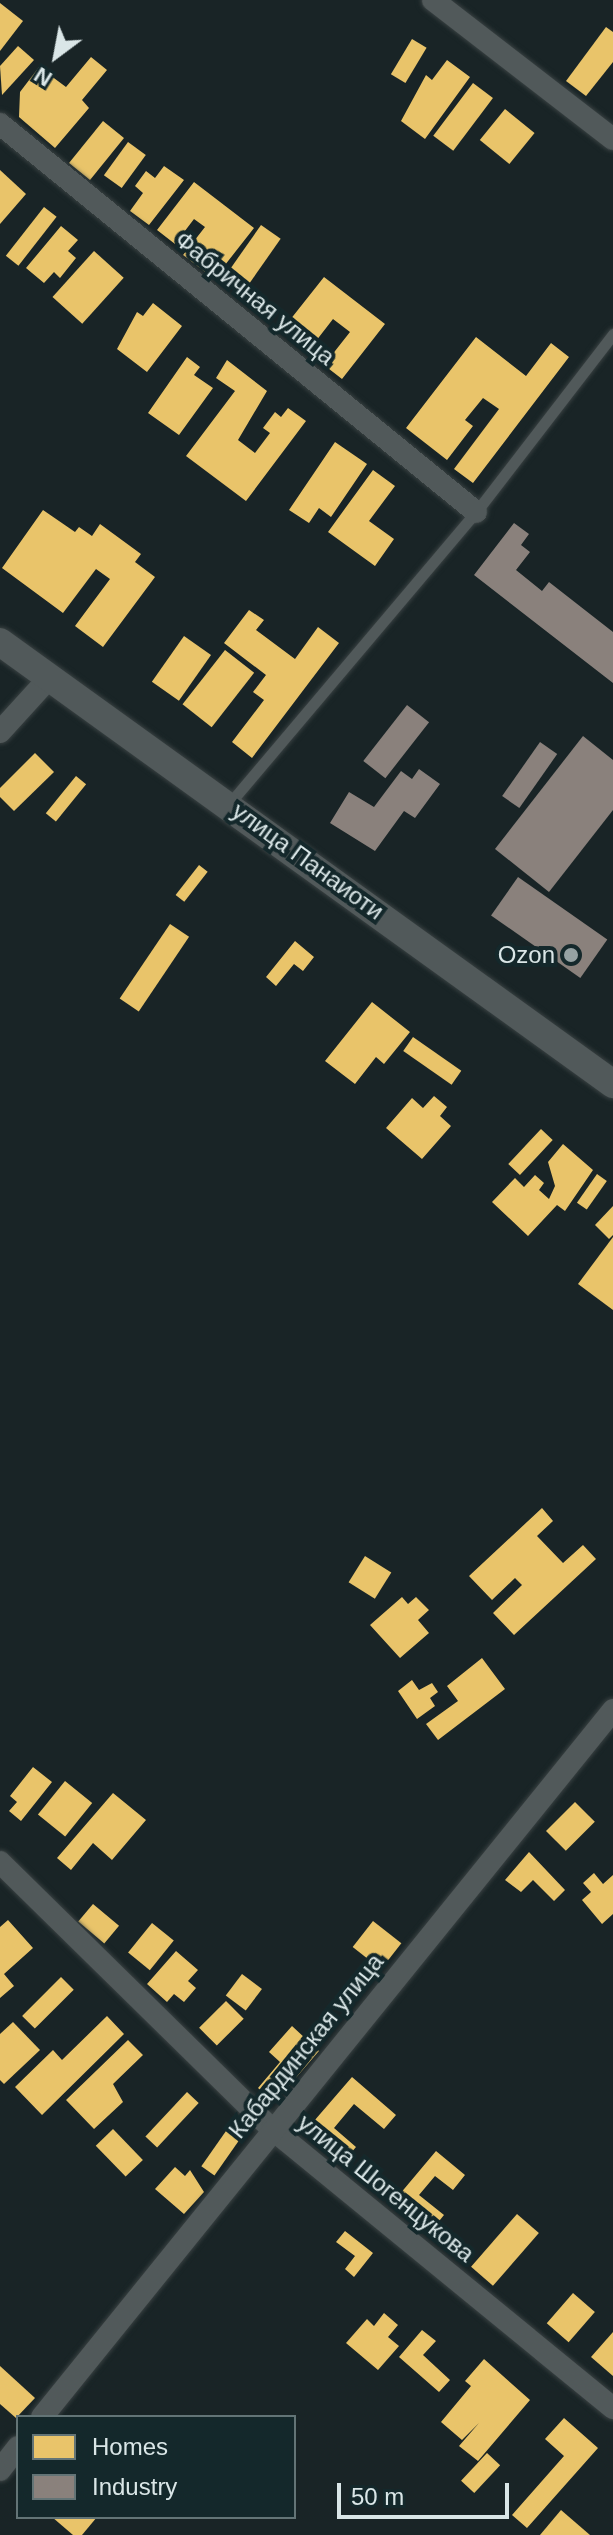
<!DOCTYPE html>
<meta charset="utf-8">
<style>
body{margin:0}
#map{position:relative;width:613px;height:2535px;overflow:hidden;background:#192426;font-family:Arial,sans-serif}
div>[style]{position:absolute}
.homes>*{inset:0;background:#e9c46a;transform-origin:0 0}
.industry>*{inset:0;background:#8a817c;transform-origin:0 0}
.roads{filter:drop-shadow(0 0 2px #384041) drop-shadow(0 0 2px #384041)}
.service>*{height:11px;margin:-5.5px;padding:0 5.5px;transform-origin:5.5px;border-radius:5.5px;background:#51595a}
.minor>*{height:22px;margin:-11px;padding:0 11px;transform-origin:11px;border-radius:11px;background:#51595a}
.tertiary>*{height:28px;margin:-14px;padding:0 14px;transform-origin:14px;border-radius:14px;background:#51595a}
.dots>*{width:22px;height:22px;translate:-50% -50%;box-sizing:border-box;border:4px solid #14282b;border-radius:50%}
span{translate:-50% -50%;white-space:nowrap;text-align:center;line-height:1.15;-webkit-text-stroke:8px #14282b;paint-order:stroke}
.street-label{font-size:24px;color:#dae6e7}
.poi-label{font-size:24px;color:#dae6e7}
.right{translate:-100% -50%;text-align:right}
.legend{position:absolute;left:16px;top:2415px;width:280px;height:104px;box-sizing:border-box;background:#14282b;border:2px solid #637476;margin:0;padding:10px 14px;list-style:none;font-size:24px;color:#dae6e7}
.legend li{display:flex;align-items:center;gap:16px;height:40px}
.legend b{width:40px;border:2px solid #637476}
.north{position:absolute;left:16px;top:16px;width:80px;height:80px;-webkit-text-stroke:6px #14282b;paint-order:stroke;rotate:212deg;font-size:22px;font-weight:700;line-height:32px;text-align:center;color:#dae6e7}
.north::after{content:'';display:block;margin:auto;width:28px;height:36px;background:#dae6e7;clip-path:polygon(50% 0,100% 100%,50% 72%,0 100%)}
.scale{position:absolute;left:337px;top:2483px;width:172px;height:36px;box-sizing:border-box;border:4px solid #dae6e7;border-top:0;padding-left:10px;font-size:24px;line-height:28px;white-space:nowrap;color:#dae6e7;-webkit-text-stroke:6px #14282b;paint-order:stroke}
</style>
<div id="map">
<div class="homes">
<div style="clip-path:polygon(0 3px,23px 21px,0 51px)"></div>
<div style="clip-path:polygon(606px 27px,613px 32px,613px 62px,586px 96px,566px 81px)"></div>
<div style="left:412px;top:39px;width:17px;height:41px;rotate:31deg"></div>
<div style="clip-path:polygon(18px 46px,34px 60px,2px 95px,0 66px)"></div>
<div style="clip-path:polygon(91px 57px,107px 70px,82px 100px,89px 108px,55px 148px,19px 117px,20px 92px,39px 67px,66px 87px)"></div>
<div style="clip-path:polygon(447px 60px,470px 77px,425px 139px,401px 121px,426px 75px,432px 80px)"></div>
<div style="left:473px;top:83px;width:25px;height:66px;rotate:37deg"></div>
<div style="left:505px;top:109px;width:38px;height:40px;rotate:39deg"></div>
<div style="left:103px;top:121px;width:27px;height:54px;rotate:39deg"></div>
<div style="left:128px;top:142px;width:22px;height:41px;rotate:36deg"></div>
<div style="clip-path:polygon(164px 166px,184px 180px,149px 225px,130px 211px,143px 193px,135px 186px,146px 171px,155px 178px)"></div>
<div style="clip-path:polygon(0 170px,26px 194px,0 224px)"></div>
<div style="clip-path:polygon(194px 182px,254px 228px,214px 279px,183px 255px,205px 227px,194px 219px,175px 244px,157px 230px)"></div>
<div style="left:44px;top:207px;width:16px;height:62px;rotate:38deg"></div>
<div style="left:261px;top:225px;width:24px;height:65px;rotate:35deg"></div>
<div style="clip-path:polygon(61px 226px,78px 240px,68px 251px,76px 258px,60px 278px,54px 272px,44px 283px,26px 268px)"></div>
<div style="left:94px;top:251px;width:40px;height:62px;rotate:42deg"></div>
<div style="clip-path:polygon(324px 277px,385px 324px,342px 379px,324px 365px,350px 332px,333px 319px,309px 350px,282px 330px)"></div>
<div style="clip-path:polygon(153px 303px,182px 326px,147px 372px,117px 349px,137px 312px,143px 316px)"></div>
<div style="clip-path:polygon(476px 337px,526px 376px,551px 343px,569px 357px,473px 483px,454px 469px,499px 409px,483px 398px,465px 420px,473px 426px,447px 460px,406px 428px)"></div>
<div style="clip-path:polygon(187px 357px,200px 367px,194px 375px,213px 388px,179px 435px,148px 413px)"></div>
<div style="clip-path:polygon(227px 360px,267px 391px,238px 440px,255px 453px,270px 433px,263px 428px,275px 412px,281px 417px,288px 408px,306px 421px,246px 501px,186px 456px,235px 391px,216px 378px)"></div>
<div style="clip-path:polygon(335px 442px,367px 464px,331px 517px,319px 508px,309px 523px,289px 510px)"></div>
<div style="clip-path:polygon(373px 470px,395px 486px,369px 521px,394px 539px,375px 566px,328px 532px)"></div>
<div style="clip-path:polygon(43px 510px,75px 532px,79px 527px,92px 536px,100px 524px,141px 554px,135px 562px,155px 577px,103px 647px,75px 626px,110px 579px,96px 569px,63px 613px,2px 568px)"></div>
<div style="clip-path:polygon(249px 610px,264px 620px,256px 630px,295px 659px,318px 627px,339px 643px,252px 758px,232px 742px,264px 700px,253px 692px,266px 675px,224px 643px)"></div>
<div style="left:184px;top:636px;width:33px;height:56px;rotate:35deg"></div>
<div style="left:225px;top:650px;width:37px;height:69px;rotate:38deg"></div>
<div style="clip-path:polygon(35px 753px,54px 772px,14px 811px,0 797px,0 788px)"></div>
<div style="left:76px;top:776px;width:13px;height:48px;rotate:39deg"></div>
<div style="left:199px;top:865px;width:11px;height:38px;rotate:38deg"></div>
<div style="left:170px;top:924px;width:23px;height:90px;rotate:34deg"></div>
<div style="clip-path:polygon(295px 941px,314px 957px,303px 971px,294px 964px,276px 986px,266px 977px)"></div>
<div style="clip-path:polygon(372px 1002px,410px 1032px,384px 1064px,376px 1057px,355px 1084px,325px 1061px)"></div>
<div style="left:413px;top:1037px;width:59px;height:17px;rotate:35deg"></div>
<div style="clip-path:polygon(434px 1096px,447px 1107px,440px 1116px,451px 1126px,422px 1159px,386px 1128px,412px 1098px,423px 1108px)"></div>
<div style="left:541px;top:1129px;width:16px;height:48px;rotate:43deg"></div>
<div style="clip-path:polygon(563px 1144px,593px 1170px,565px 1211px,557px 1205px,528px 1236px,492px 1202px,515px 1178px,524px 1187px,535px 1175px,544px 1183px,539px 1190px,549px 1199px,555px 1186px,548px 1162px)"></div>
<div style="left:597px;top:1174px;width:12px;height:35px;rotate:35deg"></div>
<div style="clip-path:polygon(613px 1206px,613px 1235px,609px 1239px,595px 1225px)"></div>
<div style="clip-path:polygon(613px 1237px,613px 1310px,578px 1284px)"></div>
<div style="clip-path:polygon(542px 1508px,553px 1521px,537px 1536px,563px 1563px,583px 1545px,596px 1559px,514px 1635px,493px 1613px,522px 1585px,515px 1578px,492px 1600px,469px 1576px)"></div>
<div style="left:365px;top:1556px;width:31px;height:31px;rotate:32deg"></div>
<div style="clip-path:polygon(402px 1597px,408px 1604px,416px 1597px,429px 1610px,418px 1620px,429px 1633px,400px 1658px,370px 1625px)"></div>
<div style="clip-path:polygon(482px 1658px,505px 1689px,438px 1740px,426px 1724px,458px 1701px,447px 1686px)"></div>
<div style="clip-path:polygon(412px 1680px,419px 1690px,432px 1683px,438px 1692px,430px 1698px,435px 1706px,417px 1719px,398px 1691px)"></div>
<div style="clip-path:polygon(33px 1767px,52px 1782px,21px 1821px,9px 1811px,17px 1802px,10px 1796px)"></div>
<div style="left:65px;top:1781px;width:35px;height:43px;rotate:39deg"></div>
<div style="clip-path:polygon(113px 1793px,146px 1820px,112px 1860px,93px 1843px,71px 1870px,57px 1858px)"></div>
<div style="left:575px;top:1802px;width:28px;height:41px;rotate:45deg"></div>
<div style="clip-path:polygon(529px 1852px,565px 1890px,554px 1901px,533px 1880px,521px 1892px,505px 1880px)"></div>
<div style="clip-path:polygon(594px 1873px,603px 1884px,613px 1875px,613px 1914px,602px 1924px,582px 1900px,591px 1892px,583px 1883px)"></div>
<div style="left:93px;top:1904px;width:34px;height:23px;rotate:40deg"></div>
<div style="clip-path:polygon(8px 1920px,33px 1948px,4px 1974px,14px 1986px,0 1998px,0 1927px)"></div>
<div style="left:373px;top:1921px;width:36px;height:33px;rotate:38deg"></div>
<div style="left:152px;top:1923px;width:28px;height:38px;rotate:39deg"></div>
<div style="clip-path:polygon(176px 1951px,198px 1970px,188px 1981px,196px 1988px,184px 2002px,174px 1994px,167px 2002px,147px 1984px)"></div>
<div style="left:242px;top:1974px;width:25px;height:27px;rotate:37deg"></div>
<div style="left:61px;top:1977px;width:18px;height:55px;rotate:45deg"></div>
<div style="left:226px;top:2001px;width:25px;height:38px;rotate:45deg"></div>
<div style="clip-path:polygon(107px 2016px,124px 2034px,42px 2115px,15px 2087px,53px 2050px,62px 2060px)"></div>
<div style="clip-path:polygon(13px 2022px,40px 2050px,4px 2084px,0 2080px,0 2034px)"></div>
<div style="clip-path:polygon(292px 2026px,319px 2051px,275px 2102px,258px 2088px,280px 2062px,269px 2052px)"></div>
<div style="clip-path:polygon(128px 2040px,143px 2055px,113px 2084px,123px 2102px,94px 2129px,66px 2100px)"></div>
<div style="clip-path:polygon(352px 2077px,396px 2115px,384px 2129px,354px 2104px,334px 2128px,356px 2147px,345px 2160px,308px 2128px)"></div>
<div style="left:187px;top:2092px;width:16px;height:61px;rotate:43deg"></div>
<div style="left:113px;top:2129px;width:43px;height:24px;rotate:46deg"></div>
<div style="left:226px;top:2131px;width:16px;height:43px;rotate:35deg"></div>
<div style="clip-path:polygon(436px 2151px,465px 2175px,453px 2190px,435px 2176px,419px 2195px,444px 2215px,431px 2231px,394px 2201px)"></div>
<div style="clip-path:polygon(175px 2167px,185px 2176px,190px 2170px,204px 2192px,184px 2214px,155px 2189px)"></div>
<div style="left:517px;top:2214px;width:29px;height:70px;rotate:41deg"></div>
<div style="clip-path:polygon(345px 2231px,373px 2253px,354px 2277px,345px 2269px,355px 2256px,336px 2242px)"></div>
<div style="left:573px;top:2293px;width:29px;height:40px;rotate:41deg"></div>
<div style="clip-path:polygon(384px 2313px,398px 2325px,388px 2337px,399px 2346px,378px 2370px,346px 2343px,367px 2319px,374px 2326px)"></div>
<div style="clip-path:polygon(422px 2330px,436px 2341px,423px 2355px,450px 2380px,439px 2392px,399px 2357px)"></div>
<div style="clip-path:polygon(613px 2332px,613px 2376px,591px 2357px)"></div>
<div style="clip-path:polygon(484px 2359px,530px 2400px,478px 2461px,459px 2446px,479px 2423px,462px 2440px,441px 2422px,471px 2386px,465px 2381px)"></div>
<div style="clip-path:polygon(0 2366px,35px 2398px,16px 2418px,0 2404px)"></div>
<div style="clip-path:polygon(564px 2418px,598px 2448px,527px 2528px,512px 2515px,564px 2456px,545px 2439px)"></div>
<div style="left:487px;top:2453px;width:18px;height:38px;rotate:43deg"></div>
<div style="clip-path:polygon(561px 2510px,590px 2535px,540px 2535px)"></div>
<div style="clip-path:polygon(52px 2517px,97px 2517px,82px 2535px,73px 2535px)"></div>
</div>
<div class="industry">
<div style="clip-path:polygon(514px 523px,529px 534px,521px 545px,530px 552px,516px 570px,542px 591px,549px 582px,613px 632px,613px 683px,474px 575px)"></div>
<div style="left:407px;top:705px;width:28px;height:71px;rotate:38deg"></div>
<div style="clip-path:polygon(583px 736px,613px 760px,613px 810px,549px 892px,495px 849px)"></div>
<div style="left:540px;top:742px;width:21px;height:66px;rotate:35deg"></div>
<div style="clip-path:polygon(419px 769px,440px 784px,415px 818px,404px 811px,375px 851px,330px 823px,349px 792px,374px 807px,401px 771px,412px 779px)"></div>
<div style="left:518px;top:877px;width:109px;height:47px;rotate:35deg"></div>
</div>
<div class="roads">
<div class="service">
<div style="left:229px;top:804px;width:382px;rotate:-49.8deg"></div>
<div style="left:476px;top:512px;width:225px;rotate:-52.4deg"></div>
</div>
<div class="minor">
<div style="left:433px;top:0;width:227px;rotate:37.7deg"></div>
<div style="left:0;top:124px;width:614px;rotate:39.18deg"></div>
<div style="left:0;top:732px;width:74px;rotate:-47.7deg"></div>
<div style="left:0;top:1862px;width:381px;rotate:44.5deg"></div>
<div style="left:272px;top:2129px;width:441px;rotate:39.3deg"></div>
<div style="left:42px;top:2417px;width:909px;rotate:-51.07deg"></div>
<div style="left:0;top:2470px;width:29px;rotate:-52deg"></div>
</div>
<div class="tertiary">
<div style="left:0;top:642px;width:756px;rotate:35.79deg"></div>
</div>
</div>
<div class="dots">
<div style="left:571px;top:955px;background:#96a2a3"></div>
</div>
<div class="street-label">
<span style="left:255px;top:298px;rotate:39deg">Фабричная улица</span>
<span style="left:308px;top:861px;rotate:36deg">улица Панаиоти</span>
<span style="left:306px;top:2046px;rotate:-51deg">Кабардинская улица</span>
<span style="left:386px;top:2188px;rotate:39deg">улица Шогенцукова</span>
</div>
<div class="poi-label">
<span class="right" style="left:555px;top:955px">Ozon</span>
</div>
<ul class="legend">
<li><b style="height:22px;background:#e9c46a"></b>Homes</li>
<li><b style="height:22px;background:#8a817c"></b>Industry</li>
</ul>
<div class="north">N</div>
<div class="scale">50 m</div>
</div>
